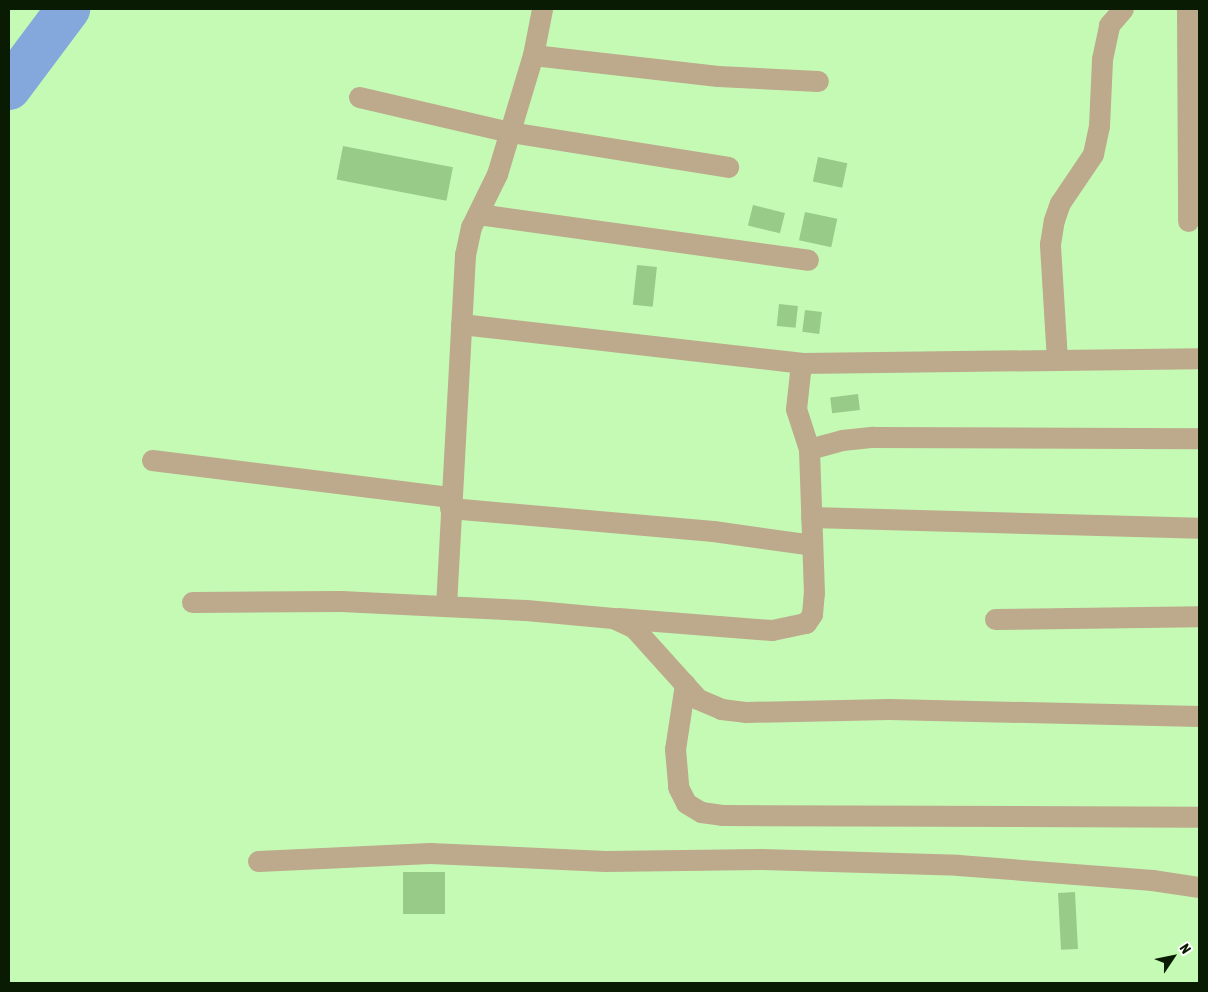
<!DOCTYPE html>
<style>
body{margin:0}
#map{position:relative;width:1208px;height:992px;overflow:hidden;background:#c5fab5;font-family:"Asap Condensed",sans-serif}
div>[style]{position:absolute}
.river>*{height:44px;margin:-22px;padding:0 22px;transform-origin:22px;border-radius:22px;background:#84a7dc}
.building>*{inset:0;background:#98cb88;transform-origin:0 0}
.minor>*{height:21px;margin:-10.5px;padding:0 10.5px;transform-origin:10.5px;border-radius:10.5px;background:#bda98b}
span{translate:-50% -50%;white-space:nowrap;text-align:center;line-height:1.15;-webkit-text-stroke:4.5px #fff;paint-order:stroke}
.frame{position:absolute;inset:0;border:10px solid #091c03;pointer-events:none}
.north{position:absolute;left:1148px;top:932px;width:50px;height:50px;-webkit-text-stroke:4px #fff;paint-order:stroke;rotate:56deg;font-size:14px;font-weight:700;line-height:20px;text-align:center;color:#091c03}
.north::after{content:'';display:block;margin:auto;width:18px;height:22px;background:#091c03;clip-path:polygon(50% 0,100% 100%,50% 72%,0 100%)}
</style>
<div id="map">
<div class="river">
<div style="left:9px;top:88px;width:99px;rotate:-53.2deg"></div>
</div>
<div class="building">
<div style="left:343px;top:146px;width:112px;height:34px;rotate:11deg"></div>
<div style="left:818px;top:157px;width:30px;height:25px;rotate:12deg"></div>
<div style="left:753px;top:205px;width:33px;height:21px;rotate:14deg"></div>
<div style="left:805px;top:212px;width:33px;height:29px;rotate:12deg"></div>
<div style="left:637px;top:265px;width:20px;height:40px;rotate:6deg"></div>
<div style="left:779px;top:304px;width:19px;height:22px;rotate:6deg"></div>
<div style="left:805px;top:310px;width:17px;height:22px;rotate:7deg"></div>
<div style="left:858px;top:394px;width:16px;height:28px;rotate:83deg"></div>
<div style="left:403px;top:872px;width:42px;height:42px"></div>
<div style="left:1075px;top:892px;width:57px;height:17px;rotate:87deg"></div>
</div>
<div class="minor">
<div style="left:1187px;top:9px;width:212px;rotate:89.7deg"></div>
<div style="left:533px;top:55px;width:186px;rotate:6.5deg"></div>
<div style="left:718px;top:76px;width:100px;rotate:2.9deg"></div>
<div style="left:359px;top:97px;width:155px;rotate:13.1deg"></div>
<div style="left:510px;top:132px;width:221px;rotate:9.1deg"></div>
<div style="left:478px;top:214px;width:333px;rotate:7.9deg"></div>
<div style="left:461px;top:324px;width:342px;rotate:6.5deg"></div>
<div style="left:801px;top:363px;width:398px;rotate:-0.7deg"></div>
<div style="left:1057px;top:360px;width:116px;rotate:-93.5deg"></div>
<div style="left:1050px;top:244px;width:24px;rotate:-81deg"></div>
<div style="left:1054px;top:220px;width:18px;rotate:-71deg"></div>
<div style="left:1060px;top:203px;width:59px;rotate:-56deg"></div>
<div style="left:1093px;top:154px;width:29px;rotate:-78deg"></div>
<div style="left:1099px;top:126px;width:67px;rotate:-87.4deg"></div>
<div style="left:1102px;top:59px;width:35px;rotate:-78deg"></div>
<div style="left:1109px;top:25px;width:21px;rotate:-49deg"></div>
<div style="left:809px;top:449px;width:34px;rotate:-15deg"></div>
<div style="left:842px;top:440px;width:31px;rotate:-6deg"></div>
<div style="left:873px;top:437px;width:326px;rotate:0.2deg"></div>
<div style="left:152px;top:460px;width:301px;rotate:7.1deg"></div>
<div style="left:450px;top:508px;width:264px;rotate:5deg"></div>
<div style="left:713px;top:531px;width:100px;rotate:8deg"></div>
<div style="left:811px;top:517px;width:388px;rotate:1.6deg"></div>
<div style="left:192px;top:602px;width:149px;rotate:-0.4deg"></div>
<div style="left:341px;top:601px;width:185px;rotate:2.8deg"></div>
<div style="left:526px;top:610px;width:87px;rotate:5.3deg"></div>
<div style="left:613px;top:618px;width:23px;rotate:25deg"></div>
<div style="left:634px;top:628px;width:96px;rotate:48deg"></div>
<div style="left:698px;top:699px;width:25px;rotate:23deg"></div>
<div style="left:721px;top:709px;width:24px;rotate:7deg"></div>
<div style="left:745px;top:712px;width:144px;rotate:-1.2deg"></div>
<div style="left:889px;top:709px;width:310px;rotate:1.3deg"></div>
<div style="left:446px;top:606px;width:352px;rotate:-86.9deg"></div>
<div style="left:465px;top:255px;width:29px;rotate:-78deg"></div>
<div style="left:471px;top:227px;width:59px;rotate:-63.9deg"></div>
<div style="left:497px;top:174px;width:124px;rotate:-73.2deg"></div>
<div style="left:533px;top:55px;width:47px;rotate:-78.9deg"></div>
<div style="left:618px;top:618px;width:154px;rotate:4.5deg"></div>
<div style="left:772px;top:630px;width:35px;rotate:-12deg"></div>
<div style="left:806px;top:623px;width:11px;rotate:-56deg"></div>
<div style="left:812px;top:614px;width:21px;rotate:-85deg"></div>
<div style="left:814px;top:593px;width:144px;rotate:-92deg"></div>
<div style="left:809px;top:449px;width:42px;rotate:-108deg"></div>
<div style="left:796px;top:409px;width:46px;rotate:-83.8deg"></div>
<div style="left:995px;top:619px;width:204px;rotate:-0.8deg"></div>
<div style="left:685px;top:684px;width:66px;rotate:98.7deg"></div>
<div style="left:675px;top:749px;width:38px;rotate:85deg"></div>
<div style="left:678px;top:787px;width:18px;rotate:63deg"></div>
<div style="left:686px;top:803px;width:17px;rotate:31deg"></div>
<div style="left:701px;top:812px;width:21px;rotate:8deg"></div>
<div style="left:722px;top:815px;width:477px;rotate:0.2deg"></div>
<div style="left:258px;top:861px;width:172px;rotate:-2.7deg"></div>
<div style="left:430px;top:853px;width:175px;rotate:2.6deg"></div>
<div style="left:605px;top:861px;width:156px;rotate:-0.7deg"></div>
<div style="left:761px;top:859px;width:197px;rotate:1.7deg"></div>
<div style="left:958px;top:865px;width:195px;rotate:4.4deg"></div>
<div style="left:1152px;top:880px;width:48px;rotate:8.5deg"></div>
</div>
<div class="frame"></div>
<div class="north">N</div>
</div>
